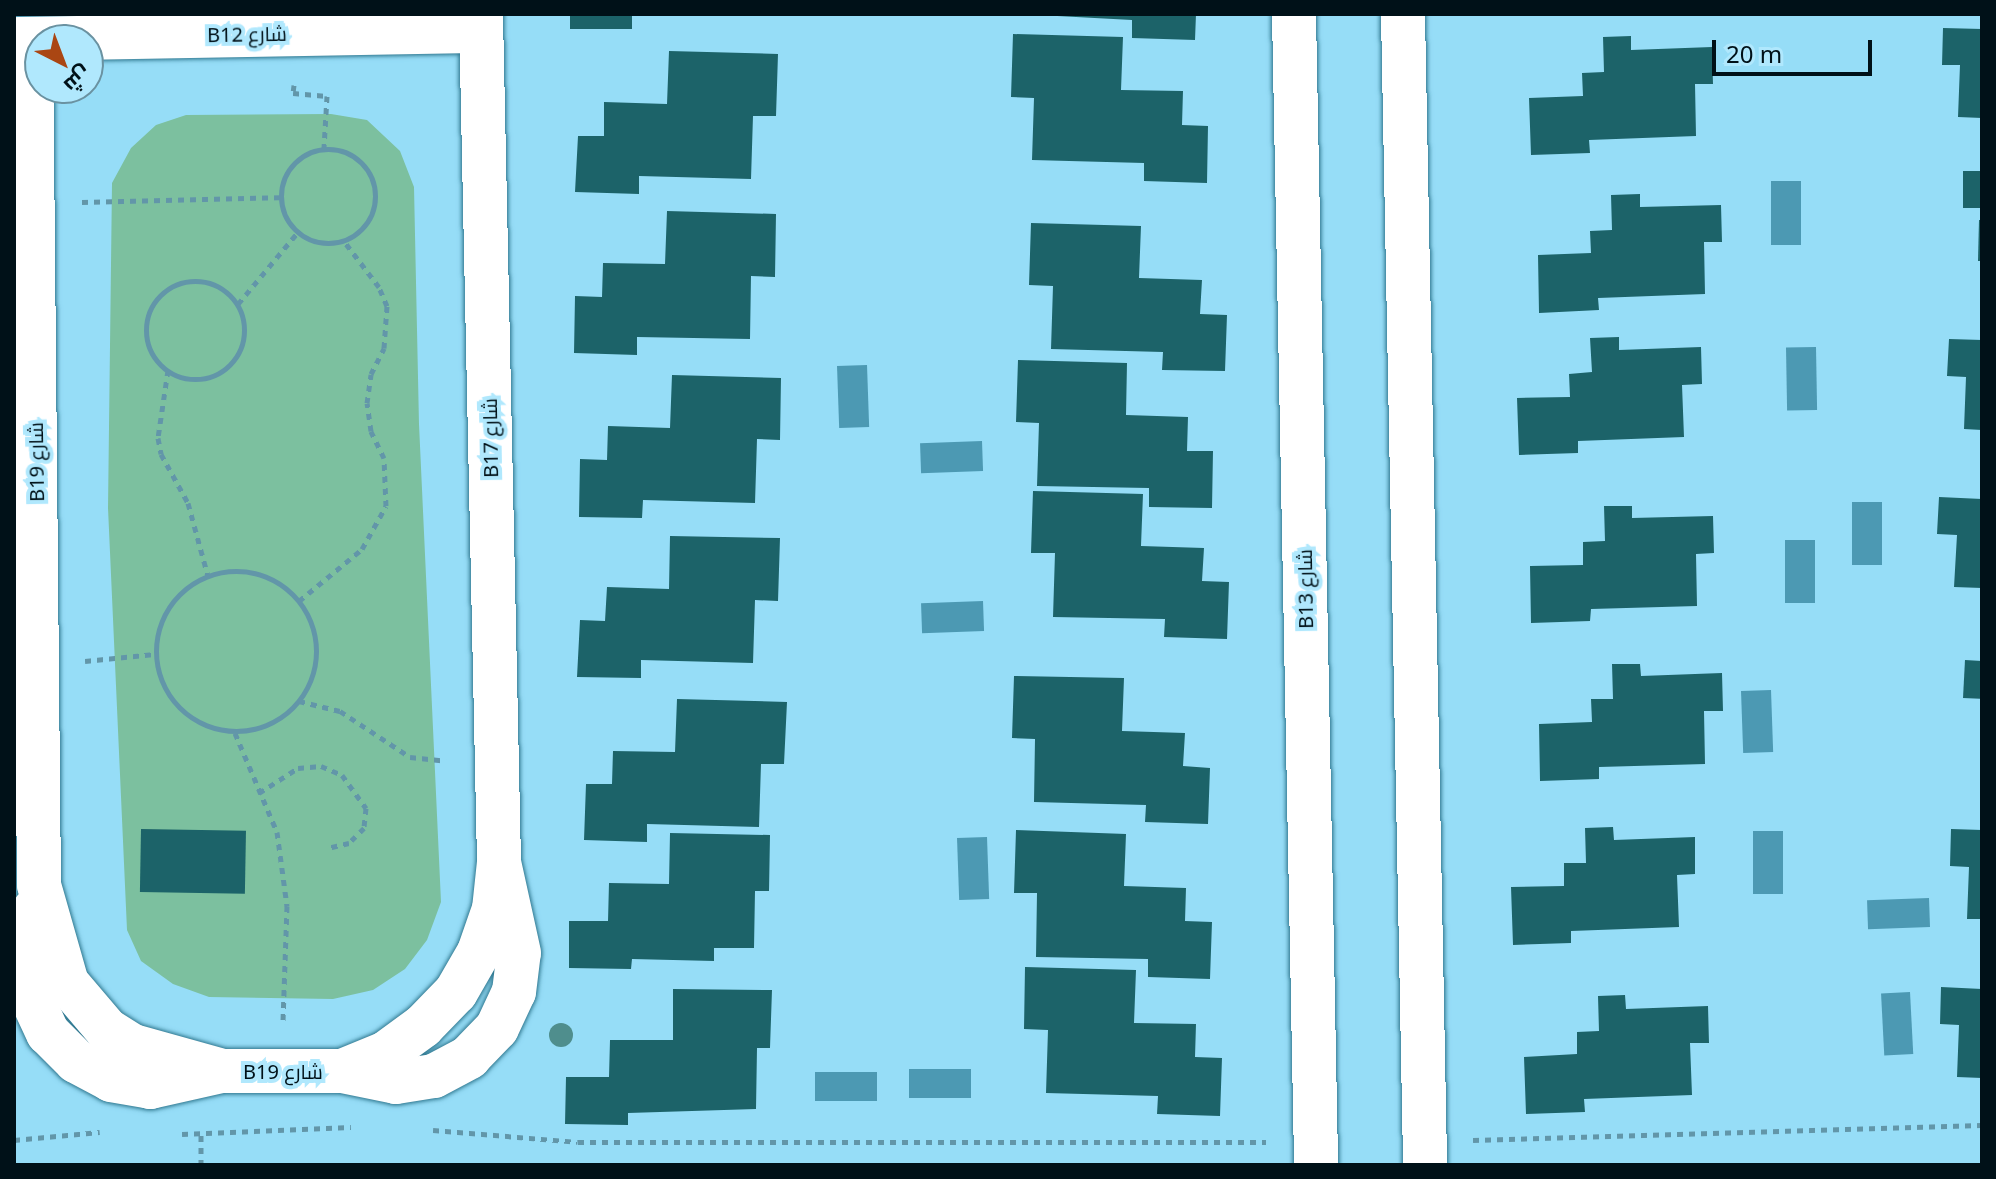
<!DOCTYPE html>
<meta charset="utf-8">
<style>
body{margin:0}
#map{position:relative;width:1996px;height:1179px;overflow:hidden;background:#96ddf7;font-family:"Noto Sans",Cairo,sans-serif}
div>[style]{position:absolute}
.green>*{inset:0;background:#7cc09f}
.water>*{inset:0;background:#4c99b3;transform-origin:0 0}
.building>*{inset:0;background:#1c6369;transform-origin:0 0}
.path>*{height:5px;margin-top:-2.5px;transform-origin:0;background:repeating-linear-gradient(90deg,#6296a9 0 6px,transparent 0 12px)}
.path>.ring{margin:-2.5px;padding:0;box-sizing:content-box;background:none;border:5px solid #6296a9;border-radius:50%}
.roads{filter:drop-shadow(0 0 2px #307890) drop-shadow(0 0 2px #307890)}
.minor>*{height:44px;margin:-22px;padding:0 22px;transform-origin:22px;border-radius:22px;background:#fff}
.trees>*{width:24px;height:24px;margin:-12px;border-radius:50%;background:#4f8e8d}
span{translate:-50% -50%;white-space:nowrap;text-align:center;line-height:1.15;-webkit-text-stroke:8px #b0e8fd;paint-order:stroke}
.street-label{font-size:20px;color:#001118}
.frame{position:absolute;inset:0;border:16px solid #001118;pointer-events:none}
.north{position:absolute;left:24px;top:24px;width:80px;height:80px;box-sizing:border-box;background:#b0e8fd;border:2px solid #6a92a1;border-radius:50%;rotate:138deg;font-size:22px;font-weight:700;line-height:32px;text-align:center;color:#001118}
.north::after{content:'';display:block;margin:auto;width:28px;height:36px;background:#aa4613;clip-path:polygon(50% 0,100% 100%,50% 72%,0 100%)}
.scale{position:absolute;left:1712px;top:40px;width:160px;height:36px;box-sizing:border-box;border:4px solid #001118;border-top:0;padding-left:10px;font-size:24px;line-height:28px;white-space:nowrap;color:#001118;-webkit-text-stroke:6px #b0e8fd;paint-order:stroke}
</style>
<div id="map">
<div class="green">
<div style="clip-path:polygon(331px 114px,367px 120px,400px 151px,414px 187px,419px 424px,441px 902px,427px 940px,405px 969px,373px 990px,333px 999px,209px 997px,173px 984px,141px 961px,127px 930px,108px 508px,112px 183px,131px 148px,156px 125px,186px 115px)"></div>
</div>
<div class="water">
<div style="left:1771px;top:181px;width:30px;height:64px"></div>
<div style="left:1816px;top:347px;width:63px;height:30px;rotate:89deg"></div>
<div style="left:867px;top:365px;width:62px;height:30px;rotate:88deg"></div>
<div style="left:982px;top:441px;width:30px;height:62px;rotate:88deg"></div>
<div style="left:1852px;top:502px;width:30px;height:63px"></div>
<div style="left:1815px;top:540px;width:63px;height:30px;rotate:90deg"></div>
<div style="left:983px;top:601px;width:30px;height:62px;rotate:88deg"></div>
<div style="left:1771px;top:690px;width:62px;height:30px;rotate:88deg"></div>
<div style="left:1753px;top:831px;width:30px;height:63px"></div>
<div style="left:987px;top:837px;width:62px;height:30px;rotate:88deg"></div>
<div style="left:1929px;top:898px;width:29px;height:62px;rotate:88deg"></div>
<div style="left:1910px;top:992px;width:62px;height:29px;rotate:87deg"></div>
<div style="left:909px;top:1069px;width:62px;height:29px"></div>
<div style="left:815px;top:1072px;width:62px;height:29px"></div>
</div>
<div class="building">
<div style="left:570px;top:14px;width:62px;height:15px"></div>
<div style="clip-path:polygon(1020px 14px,1196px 14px,1195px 40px,1132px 38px,1132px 20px)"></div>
<div style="clip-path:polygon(1943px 28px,1982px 29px,1982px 118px,1958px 117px,1960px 65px,1942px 65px)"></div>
<div style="clip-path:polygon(1013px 34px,1123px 37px,1121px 90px,1183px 91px,1182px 125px,1208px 126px,1207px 183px,1144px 181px,1144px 163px,1032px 160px,1034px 98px,1011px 97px)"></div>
<div style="clip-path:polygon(1631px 36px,1631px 50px,1712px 47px,1713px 84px,1695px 84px,1696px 136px,1589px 140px,1590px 153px,1531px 155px,1529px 98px,1583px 96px,1582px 73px,1604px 72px,1603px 37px)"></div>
<div style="clip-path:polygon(669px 51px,778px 54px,776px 116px,753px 116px,751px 179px,639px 176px,639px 194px,575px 192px,578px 136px,604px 136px,604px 102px,667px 104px)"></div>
<div style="left:1963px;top:171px;width:19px;height:37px"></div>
<div style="clip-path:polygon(1640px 194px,1640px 207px,1721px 205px,1722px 242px,1704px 242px,1705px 294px,1598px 298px,1599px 310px,1539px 313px,1538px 255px,1591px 253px,1590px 231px,1612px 230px,1611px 195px)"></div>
<div style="clip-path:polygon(667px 211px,776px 214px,775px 277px,751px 276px,750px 339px,637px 337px,637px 355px,574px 353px,575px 296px,602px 297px,603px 263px,665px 264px)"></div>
<div style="clip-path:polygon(1979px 220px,1982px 220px,1982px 261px,1978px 261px)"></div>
<div style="clip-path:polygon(1031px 223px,1141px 226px,1139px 278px,1202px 280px,1200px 314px,1227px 315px,1225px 371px,1162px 370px,1163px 352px,1051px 349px,1053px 286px,1029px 285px)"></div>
<div style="clip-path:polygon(1619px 337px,1619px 350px,1701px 347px,1702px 384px,1682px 385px,1684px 437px,1578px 441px,1578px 453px,1519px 455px,1517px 398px,1570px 397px,1569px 374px,1592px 372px,1590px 338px)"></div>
<div style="clip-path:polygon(1949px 339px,1982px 340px,1982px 430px,1964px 429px,1966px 377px,1947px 376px)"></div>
<div style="clip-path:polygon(1018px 360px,1127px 363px,1126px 415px,1188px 417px,1187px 451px,1213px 451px,1212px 508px,1149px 507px,1149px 488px,1037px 486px,1039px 423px,1016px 422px)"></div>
<div style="clip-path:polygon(672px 375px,781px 378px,780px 440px,757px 439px,755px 503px,643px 500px,642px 518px,579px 517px,580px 459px,607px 460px,608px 426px,670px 428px)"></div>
<div style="clip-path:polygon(1033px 491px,1143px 494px,1141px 546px,1204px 548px,1202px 581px,1229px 582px,1227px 639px,1164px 637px,1165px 619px,1053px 617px,1055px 553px,1031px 553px)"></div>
<div style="clip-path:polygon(1939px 497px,1982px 499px,1982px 588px,1954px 587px,1957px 535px,1937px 534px)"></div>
<div style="clip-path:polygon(1604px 506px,1632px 506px,1632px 518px,1713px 516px,1714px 553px,1696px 554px,1697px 606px,1591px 609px,1590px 621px,1531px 623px,1530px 566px,1583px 565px,1583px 542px,1605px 541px)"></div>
<div style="clip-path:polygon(670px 536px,780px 538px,778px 601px,755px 600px,753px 663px,641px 660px,641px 678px,577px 677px,580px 620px,605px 621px,607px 587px,669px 589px)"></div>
<div style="left:1965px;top:660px;width:17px;height:38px;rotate:3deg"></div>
<div style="clip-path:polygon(1612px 664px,1640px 664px,1641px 676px,1722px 673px,1723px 711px,1704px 711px,1705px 764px,1599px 767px,1599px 779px,1540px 781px,1539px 724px,1592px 722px,1591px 699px,1613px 699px)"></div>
<div style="clip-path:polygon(1014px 676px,1124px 678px,1122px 731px,1185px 733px,1183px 766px,1210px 768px,1208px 824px,1145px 822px,1146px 805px,1034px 802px,1035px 739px,1012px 738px)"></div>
<div style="clip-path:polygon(677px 699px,787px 702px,784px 764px,761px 764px,759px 827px,647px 824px,647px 842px,584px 840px,586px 784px,612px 784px,613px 751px,675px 752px)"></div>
<div style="clip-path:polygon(1613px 827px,1614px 840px,1695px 837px,1695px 874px,1677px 875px,1679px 927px,1571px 931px,1571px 943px,1513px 945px,1511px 887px,1564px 886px,1564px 863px,1586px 863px,1585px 828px)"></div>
<div style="left:141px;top:829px;width:105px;height:63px;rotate:1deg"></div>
<div style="clip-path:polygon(1951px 829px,1982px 830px,1982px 919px,1967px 919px,1969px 867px,1950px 866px)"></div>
<div style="clip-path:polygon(1016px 830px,1126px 834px,1124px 886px,1186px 888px,1185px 921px,1212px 922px,1210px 979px,1148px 977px,1148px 959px,1036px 957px,1037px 893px,1014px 893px)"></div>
<div style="clip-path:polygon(670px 833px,770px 835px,769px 891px,755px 891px,754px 948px,714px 948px,714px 961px,632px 959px,631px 969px,569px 968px,569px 921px,608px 921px,609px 883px,669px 884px)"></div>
<div style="clip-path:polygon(1025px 967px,1136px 970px,1134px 1023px,1196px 1024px,1195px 1057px,1222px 1058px,1220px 1116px,1157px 1114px,1158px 1096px,1046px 1093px,1048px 1030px,1024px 1029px)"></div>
<div style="clip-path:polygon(1941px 987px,1982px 989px,1982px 1078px,1957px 1077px,1959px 1025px,1940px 1024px)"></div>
<div style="clip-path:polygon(673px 989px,772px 990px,770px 1048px,757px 1048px,756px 1109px,628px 1113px,628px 1125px,565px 1124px,566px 1077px,609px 1077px,610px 1040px,673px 1040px)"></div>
<div style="clip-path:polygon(1625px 995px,1626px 1009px,1708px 1006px,1709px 1043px,1690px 1043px,1692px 1095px,1584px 1099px,1585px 1112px,1526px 1114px,1524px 1057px,1577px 1054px,1577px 1032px,1599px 1031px,1598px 996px)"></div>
</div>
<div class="path">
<div style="left:294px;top:85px;width:8px;rotate:97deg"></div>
<div style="left:293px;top:93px;width:34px;rotate:5deg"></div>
<div style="left:327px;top:96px;width:52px;rotate:93.3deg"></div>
<div class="ring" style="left:281px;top:149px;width:89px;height:89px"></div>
<div style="left:82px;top:202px;width:199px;rotate:-1.4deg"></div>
<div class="ring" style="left:146px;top:281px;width:93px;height:93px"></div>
<div style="left:238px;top:304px;width:94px;rotate:-50.2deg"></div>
<div style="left:168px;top:370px;width:69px;rotate:98.4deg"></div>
<div style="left:158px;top:438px;width:16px;rotate:79deg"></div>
<div style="left:161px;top:454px;width:56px;rotate:61.1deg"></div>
<div style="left:188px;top:503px;width:76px;rotate:74.7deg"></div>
<div class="ring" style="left:156px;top:571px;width:155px;height:155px"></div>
<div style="left:299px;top:601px;width:82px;rotate:-39.5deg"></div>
<div style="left:362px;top:549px;width:49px;rotate:-60.8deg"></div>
<div style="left:386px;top:506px;width:48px;rotate:-92.4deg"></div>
<div style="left:384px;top:458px;width:30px;rotate:-116deg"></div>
<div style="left:371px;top:431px;width:28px;rotate:-98deg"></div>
<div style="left:367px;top:403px;width:29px;rotate:-82deg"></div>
<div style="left:371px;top:374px;width:29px;rotate:-63deg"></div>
<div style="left:384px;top:348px;width:42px;rotate:-85.9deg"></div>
<div style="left:387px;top:306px;width:21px;rotate:-113deg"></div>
<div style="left:379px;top:287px;width:58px;rotate:-127.3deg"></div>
<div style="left:85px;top:661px;width:70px;rotate:-5.7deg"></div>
<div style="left:299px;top:701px;width:42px;rotate:13.7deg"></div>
<div style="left:340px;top:711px;width:84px;rotate:33.3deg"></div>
<div style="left:410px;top:757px;width:36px;rotate:6deg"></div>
<div style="left:235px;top:733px;width:108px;rotate:67deg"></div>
<div style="left:277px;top:832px;width:75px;rotate:82.3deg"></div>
<div style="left:287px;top:906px;width:115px;rotate:92deg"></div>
<div style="left:259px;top:793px;width:46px;rotate:-32.7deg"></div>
<div style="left:298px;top:768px;width:23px;rotate:-5deg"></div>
<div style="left:321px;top:766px;width:23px;rotate:23deg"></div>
<div style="left:342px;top:775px;width:41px;rotate:54deg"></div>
<div style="left:366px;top:808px;width:20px;rotate:96deg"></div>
<div style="left:364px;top:828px;width:21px;rotate:135deg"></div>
<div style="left:349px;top:843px;width:22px;rotate:167deg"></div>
<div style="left:433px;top:1130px;width:145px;rotate:4.7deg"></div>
<div style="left:578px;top:1142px;width:688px"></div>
<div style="left:182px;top:1134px;width:169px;rotate:-2.4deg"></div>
<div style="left:14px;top:1140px;width:86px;rotate:-5.3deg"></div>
<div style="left:1473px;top:1140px;width:509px;rotate:-1.69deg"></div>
<div style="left:201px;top:1165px;width:30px;rotate:-90deg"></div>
</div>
<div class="roads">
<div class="minor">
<div style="left:1294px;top:14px;width:1151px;rotate:88.9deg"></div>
<div style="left:1403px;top:14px;width:1151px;rotate:88.9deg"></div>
<div style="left:14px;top:39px;width:467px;rotate:-1deg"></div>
<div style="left:31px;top:39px;width:846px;rotate:89.46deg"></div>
<div style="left:39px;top:885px;width:102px;rotate:74.1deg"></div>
<div style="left:67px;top:983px;width:62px;rotate:49.6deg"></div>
<div style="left:107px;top:1030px;width:31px;rotate:32deg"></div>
<div style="left:133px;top:1046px;width:93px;rotate:15.5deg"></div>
<div style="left:223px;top:1071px;width:119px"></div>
<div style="left:342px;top:1071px;width:55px;rotate:11.5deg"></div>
<div style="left:396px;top:1082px;width:38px;rotate:-9deg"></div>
<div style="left:434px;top:1076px;width:40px;rotate:-28deg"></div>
<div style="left:469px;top:1057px;width:40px;rotate:-46deg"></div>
<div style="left:497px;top:1028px;width:40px;rotate:-65deg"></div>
<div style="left:514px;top:992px;width:39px;rotate:-83deg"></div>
<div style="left:519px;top:953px;width:93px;rotate:-102.4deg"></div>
<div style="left:34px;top:910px;width:47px;rotate:97.3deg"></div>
<div style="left:28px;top:957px;width:40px;rotate:85.7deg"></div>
<div style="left:31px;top:997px;width:40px;rotate:65deg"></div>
<div style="left:48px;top:1033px;width:40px;rotate:45deg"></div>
<div style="left:76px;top:1061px;width:40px;rotate:28deg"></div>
<div style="left:111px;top:1080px;width:40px;rotate:10deg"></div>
<div style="left:150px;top:1087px;width:73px;rotate:-12.7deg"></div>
<div style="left:342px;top:1071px;width:48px;rotate:-22.2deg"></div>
<div style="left:386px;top:1053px;width:46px;rotate:-36.1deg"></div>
<div style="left:423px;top:1026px;width:47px;rotate:-45.9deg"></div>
<div style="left:456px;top:992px;width:46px;rotate:-60.1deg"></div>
<div style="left:479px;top:952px;width:46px;rotate:-70.8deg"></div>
<div style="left:494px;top:909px;width:47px;rotate:-83.9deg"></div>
<div style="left:499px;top:862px;width:848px;rotate:-91.22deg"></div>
</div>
</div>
<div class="trees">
<div style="left:561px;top:1035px"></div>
</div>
<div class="street-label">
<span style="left:247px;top:34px;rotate:-1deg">B12 شارع</span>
<span style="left:490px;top:438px;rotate:-91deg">B17 شارع</span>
<span style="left:36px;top:462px;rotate:-91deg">B19 شارع</span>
<span style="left:1305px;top:589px;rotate:-91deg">B13 شارع</span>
<span style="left:283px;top:1071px">B19 شارع</span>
</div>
<div class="frame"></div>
<div class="north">ش</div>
<div class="scale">20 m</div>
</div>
